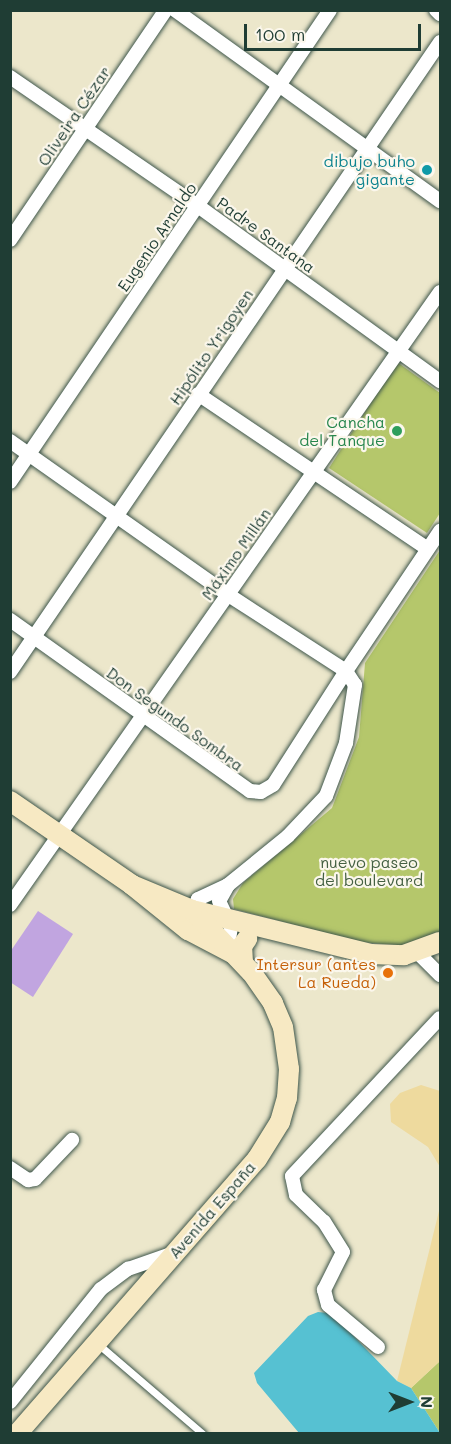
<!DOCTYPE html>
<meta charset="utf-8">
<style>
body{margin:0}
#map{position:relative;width:451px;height:1444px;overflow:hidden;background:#ece7cb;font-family:Mali,sans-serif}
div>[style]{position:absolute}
.green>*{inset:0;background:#b5c76b}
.sand>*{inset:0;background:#eeda9e}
.water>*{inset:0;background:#56c1d2}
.building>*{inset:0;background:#c1a5e0}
.roads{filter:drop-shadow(0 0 2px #3e564b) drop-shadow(0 0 2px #3e564b)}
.lane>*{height:7px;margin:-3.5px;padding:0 3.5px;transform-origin:3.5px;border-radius:3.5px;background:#fff}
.street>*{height:14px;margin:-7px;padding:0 7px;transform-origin:7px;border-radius:7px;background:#fff}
.secondary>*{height:20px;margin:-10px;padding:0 10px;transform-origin:10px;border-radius:10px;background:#f7e9c3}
.dots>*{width:16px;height:16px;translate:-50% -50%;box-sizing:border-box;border:3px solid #fbf7ec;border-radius:50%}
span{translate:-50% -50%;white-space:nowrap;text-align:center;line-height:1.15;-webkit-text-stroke:4.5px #fbf7ec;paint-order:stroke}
.street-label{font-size:16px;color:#1f3d34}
.culture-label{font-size:16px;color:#0d838f}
.right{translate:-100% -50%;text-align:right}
.leisure-label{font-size:16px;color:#27864d}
.park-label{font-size:16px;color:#446042}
.food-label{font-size:16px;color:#c56008}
.frame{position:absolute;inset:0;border:12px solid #1f3d34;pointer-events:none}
.north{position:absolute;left:379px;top:1372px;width:60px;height:60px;-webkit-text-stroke:4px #fbf7ec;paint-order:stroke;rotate:90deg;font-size:16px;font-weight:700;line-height:24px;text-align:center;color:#1f3d34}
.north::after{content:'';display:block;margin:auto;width:21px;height:27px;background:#1f3d34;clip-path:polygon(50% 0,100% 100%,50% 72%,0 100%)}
.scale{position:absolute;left:244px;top:24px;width:177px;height:27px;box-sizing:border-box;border:3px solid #1f3d34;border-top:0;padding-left:8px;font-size:18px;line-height:21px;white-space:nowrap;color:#1f3d34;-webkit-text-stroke:4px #fbf7ec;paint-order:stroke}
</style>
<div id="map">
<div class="green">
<div style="clip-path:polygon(397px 362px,440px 393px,440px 513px,427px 533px,329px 468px)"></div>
<div style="clip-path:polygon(440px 550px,440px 932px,415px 947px,361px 942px,234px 909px,233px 899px,243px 883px,332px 808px,359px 737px,365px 663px)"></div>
<div style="clip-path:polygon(440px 1361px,440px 1433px,411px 1388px)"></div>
</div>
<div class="sand">
<div style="clip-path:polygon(421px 1085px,440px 1091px,440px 1167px,428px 1147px,391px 1122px,390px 1104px,400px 1093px)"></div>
<div style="clip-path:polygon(440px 1207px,440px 1361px,411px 1388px,397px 1381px)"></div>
</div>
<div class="water">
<div style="clip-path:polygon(318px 1312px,328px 1313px,338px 1320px,397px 1381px,411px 1388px,440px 1433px,299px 1433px,257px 1383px,254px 1373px,308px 1316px)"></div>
</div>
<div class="building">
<div style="clip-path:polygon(38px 911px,73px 934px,33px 997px,10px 982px,10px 952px)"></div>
</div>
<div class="roads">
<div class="lane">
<div style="left:98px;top:1344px;width:138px;rotate:40.6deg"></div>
</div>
<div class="street">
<div style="left:175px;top:10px;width:327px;rotate:35.8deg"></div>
<div style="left:436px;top:10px;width:6px;rotate:45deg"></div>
<div style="left:10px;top:77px;width:228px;rotate:34.5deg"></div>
<div style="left:198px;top:206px;width:299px;rotate:35.9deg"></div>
<div style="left:10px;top:240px;width:278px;rotate:-55.9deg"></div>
<div style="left:198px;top:394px;width:277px;rotate:34deg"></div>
<div style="left:10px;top:441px;width:266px;rotate:35.2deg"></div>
<div style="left:227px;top:594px;width:142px;rotate:32.9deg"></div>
<div style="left:346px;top:671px;width:135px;rotate:122.6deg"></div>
<div style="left:273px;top:785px;width:14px;rotate:150deg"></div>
<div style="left:261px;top:792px;width:11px;rotate:-175deg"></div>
<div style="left:250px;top:791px;width:295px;rotate:-144.5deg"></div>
<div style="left:10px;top:482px;width:570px;rotate:-55.86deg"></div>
<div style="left:10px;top:672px;width:763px;rotate:-55.68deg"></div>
<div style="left:228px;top:885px;width:18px;rotate:119deg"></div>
<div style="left:219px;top:901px;width:29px;rotate:65deg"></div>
<div style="left:231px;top:927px;width:19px;rotate:99deg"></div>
<div style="left:10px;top:905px;width:749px;rotate:-54.95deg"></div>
<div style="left:191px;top:917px;width:19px;rotate:-69deg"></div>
<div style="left:198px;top:899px;width:33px;rotate:-25deg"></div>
<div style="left:228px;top:885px;width:77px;rotate:-39.2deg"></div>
<div style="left:288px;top:836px;width:55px;rotate:-46.5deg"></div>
<div style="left:326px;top:796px;width:57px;rotate:-69.3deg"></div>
<div style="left:346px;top:743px;width:59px;rotate:-81.2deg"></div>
<div style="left:355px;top:685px;width:17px;rotate:-123deg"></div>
<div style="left:346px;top:671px;width:169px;rotate:-56.1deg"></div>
<div style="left:417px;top:952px;width:33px;rotate:45deg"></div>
<div style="left:10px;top:1168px;width:22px;rotate:34deg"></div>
<div style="left:28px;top:1180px;width:7px;rotate:-8deg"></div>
<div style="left:35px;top:1179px;width:54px;rotate:-46.5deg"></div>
<div style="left:378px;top:1347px;width:65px;rotate:-140deg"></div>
<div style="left:328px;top:1305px;width:16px;rotate:-105deg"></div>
<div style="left:324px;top:1290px;width:42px;rotate:-63.4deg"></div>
<div style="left:343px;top:1252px;width:36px;rotate:-122deg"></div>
<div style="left:324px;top:1222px;width:39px;rotate:-136deg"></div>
<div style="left:296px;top:1195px;width:19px;rotate:-102deg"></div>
<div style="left:292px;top:1176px;width:216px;rotate:-46.9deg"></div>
<div style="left:10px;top:1402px;width:145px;rotate:-51.2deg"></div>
<div style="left:101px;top:1289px;width:34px;rotate:-37deg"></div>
<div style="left:128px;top:1269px;width:49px;rotate:-19.2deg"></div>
</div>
<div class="secondary">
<div style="left:10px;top:801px;width:148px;rotate:34.5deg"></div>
<div style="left:132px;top:885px;width:72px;rotate:38.8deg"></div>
<div style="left:188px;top:930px;width:50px;rotate:27.6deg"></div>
<div style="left:196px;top:911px;width:180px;rotate:13.8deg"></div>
<div style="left:371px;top:954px;width:33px;rotate:2deg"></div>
<div style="left:404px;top:955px;width:38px;rotate:-20deg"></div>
<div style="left:243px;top:963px;width:17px;rotate:-93deg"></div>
<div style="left:242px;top:946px;width:9px;rotate:-54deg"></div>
<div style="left:17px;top:1434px;width:365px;rotate:-48.9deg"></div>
<div style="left:257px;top:1159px;width:44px;rotate:-58.1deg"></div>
<div style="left:280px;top:1122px;width:25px;rotate:-74deg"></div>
<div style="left:287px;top:1098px;width:29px;rotate:-86deg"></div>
<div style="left:289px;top:1069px;width:42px;rotate:-98.1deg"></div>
<div style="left:283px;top:1027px;width:26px;rotate:-113deg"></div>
<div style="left:273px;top:1003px;width:38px;rotate:-125deg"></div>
<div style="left:251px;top:972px;width:86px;rotate:-133.6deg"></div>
<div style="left:192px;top:910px;width:65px;rotate:-157.4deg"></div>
</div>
</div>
<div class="dots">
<div style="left:427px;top:170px;background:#0f9aa8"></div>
<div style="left:397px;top:431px;background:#2e9e5b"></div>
<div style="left:388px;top:973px;background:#e8710a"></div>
</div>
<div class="street-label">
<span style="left:74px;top:116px;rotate:-56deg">Oliveira Cézar</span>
<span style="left:266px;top:235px;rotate:36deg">Padre Santana</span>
<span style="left:157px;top:237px;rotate:-56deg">Eugenio Arnaldo</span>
<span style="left:211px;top:347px;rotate:-56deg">Hipólito Yrigoyen</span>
<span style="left:236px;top:554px;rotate:-55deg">Máximo Millán</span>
<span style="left:175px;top:719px;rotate:36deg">Don Segundo Sombra</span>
<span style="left:212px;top:1210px;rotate:-49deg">Avenida España</span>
</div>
<div class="culture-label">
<span class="right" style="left:415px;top:170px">dibujo buho<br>gigante</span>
</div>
<div class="leisure-label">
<span class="right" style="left:385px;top:431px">Cancha<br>del Tanque</span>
</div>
<div class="park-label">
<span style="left:369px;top:871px">nuevo paseo<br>del boulevard</span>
</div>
<div class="food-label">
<span class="right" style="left:376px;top:973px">Intersur (antes<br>La Rueda)</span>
</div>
<div class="frame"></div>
<div class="north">N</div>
<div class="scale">100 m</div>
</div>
